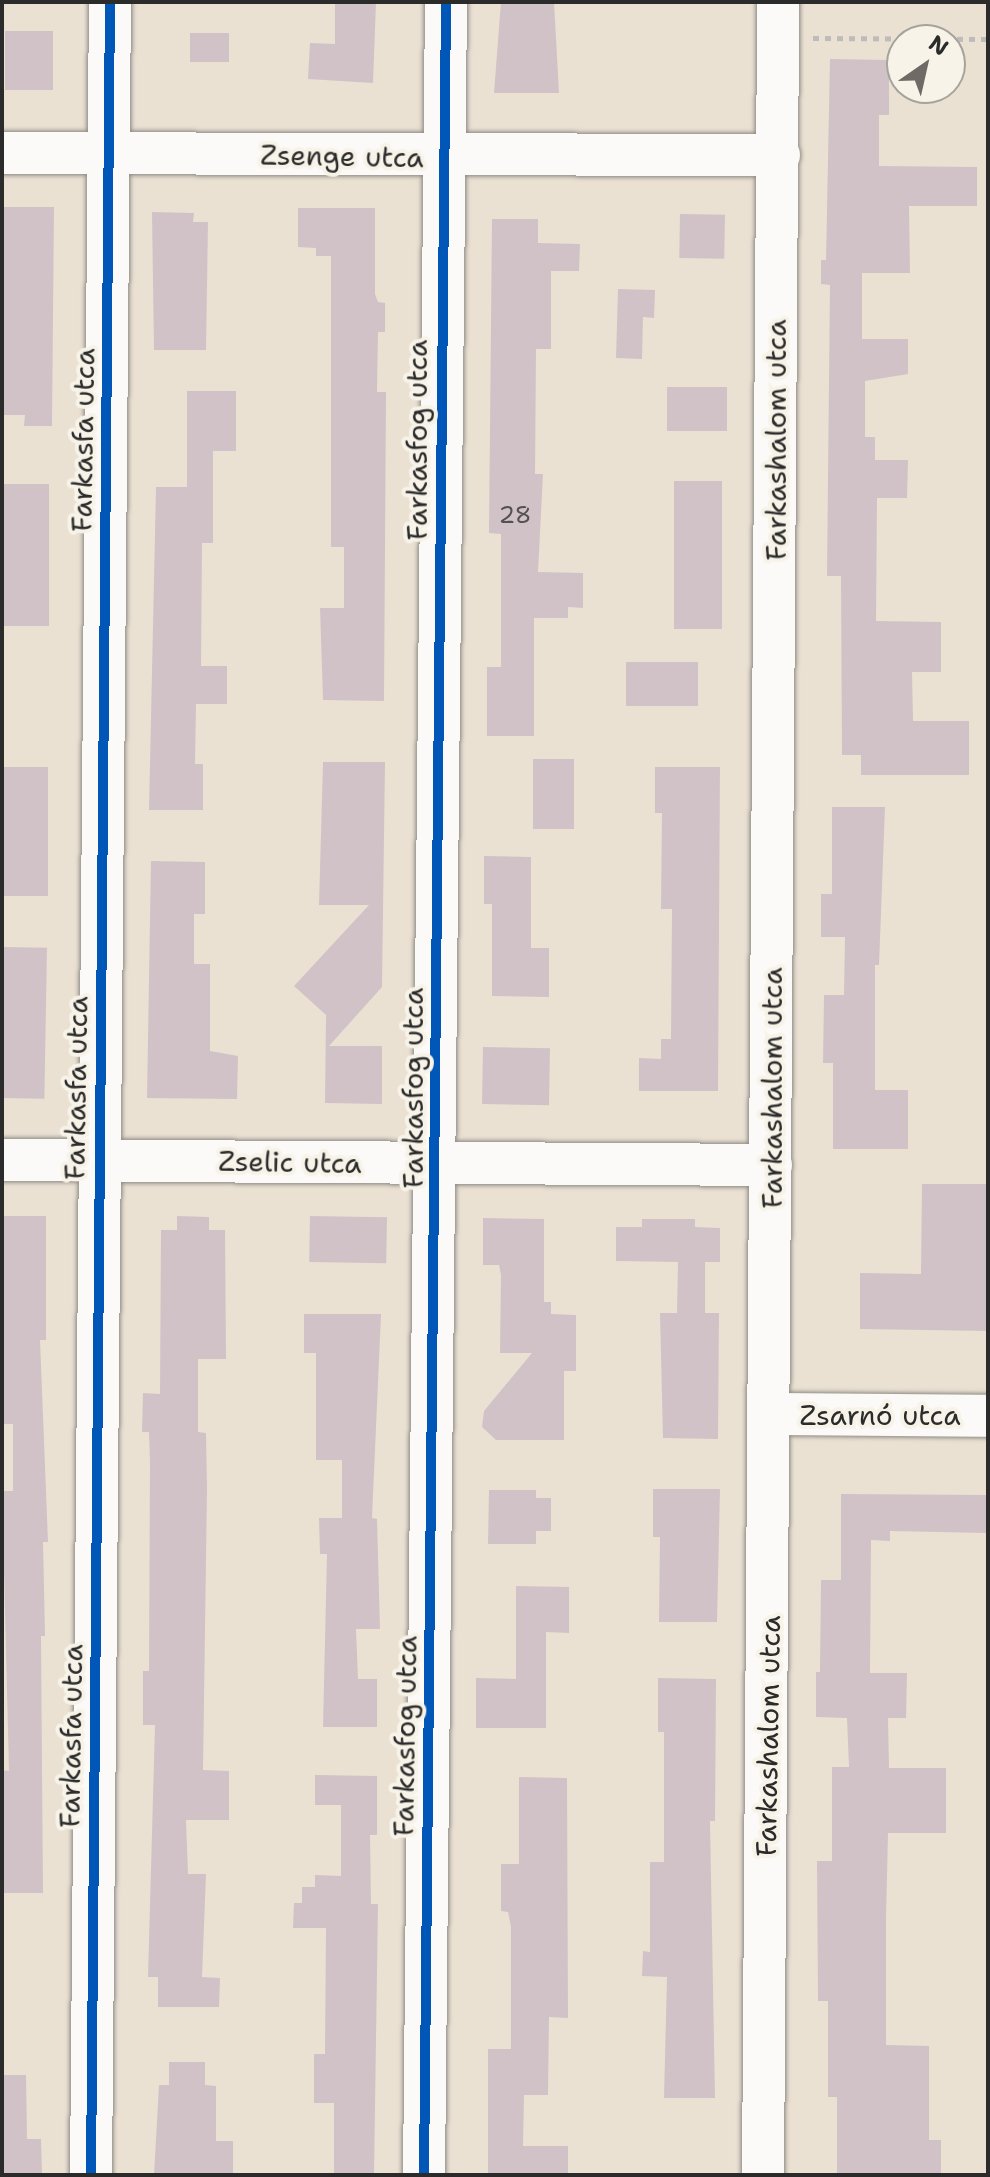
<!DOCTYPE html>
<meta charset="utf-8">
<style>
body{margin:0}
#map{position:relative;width:990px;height:2177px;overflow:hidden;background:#eae1d3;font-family:"Shantell Sans",sans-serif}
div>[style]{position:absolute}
.building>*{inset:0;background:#d1c2c7;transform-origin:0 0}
.path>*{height:5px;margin-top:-2.5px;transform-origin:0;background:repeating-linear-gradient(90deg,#bdbcba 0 6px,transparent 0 12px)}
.roads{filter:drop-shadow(0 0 2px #908c85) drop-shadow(0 0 2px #908c85)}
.minor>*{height:42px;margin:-21px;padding:0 21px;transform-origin:21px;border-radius:21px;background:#fcfaf8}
.cycleway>*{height:10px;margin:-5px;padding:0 5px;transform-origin:5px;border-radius:5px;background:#0057b8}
span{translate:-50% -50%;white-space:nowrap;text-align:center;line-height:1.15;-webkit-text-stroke:8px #f7f3e8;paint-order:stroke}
.number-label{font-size:24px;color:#545152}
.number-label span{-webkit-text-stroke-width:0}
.street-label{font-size:28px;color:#2b2b2b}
.frame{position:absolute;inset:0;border:4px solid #2b2b2b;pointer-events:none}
.north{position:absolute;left:886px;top:24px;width:80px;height:80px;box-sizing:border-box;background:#f7f3e8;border:2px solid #a5a39c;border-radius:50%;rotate:34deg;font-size:22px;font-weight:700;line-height:32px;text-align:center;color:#2b2b2b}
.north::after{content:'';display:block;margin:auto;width:28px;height:36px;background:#6e6b66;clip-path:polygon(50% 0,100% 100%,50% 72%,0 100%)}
</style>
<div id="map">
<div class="building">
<div style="clip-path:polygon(335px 2px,376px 2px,373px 83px,308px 79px,310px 43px,335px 44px)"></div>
<div style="clip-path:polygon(501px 2px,554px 2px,559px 93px,494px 93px)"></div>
<div style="left:5px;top:31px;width:48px;height:59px"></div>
<div style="left:190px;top:33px;width:39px;height:29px"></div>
<div style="clip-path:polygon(830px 59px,889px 60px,889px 115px,879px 115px,879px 166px,977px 167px,977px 206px,909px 206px,910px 273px,862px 273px,862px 339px,908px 339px,908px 374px,865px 381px,865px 437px,875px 437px,875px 460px,908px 460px,907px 498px,877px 498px,876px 621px,941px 622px,941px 672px,912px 672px,913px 721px,969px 721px,969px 775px,861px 775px,861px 755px,842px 755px,841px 576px,827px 576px,830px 285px,821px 284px,821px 260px,826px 260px)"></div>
<div style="clip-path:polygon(2px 207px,54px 207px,52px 426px,24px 426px,25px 415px,2px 415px)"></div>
<div style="clip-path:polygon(298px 208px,375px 208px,375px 294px,378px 302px,385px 303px,385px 332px,378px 332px,377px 392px,386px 392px,384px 701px,323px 700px,320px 608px,344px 608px,344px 547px,331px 547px,331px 256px,316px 256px,316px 248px,298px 247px)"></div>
<div style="clip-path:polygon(152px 212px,194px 213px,193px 222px,208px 222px,206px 350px,154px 350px)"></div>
<div style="left:680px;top:214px;width:45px;height:44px;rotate:1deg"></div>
<div style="clip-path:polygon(492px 219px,538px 219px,538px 243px,580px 244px,579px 271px,551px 271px,551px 349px,536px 349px,535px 474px,543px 474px,538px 572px,583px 573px,583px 608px,568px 607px,568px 618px,534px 618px,534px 736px,487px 736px,487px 667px,501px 667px,501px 534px,489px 533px)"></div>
<div style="clip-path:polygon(618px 289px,655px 290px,654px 318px,643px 317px,642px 359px,616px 358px)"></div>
<div style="left:667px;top:387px;width:60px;height:44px"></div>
<div style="clip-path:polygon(187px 391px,236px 391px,236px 451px,213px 451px,213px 543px,202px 543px,201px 666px,227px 666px,227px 704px,196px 704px,195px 764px,203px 764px,203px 810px,149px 810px,156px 487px,187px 487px)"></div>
<div style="left:674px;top:481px;width:48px;height:148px"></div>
<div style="left:2px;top:484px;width:47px;height:142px"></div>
<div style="left:626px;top:662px;width:72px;height:44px"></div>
<div style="left:533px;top:759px;width:41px;height:70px"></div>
<div style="clip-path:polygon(323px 762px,385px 762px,382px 987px,329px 1046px,382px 1046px,382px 1104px,325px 1103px,326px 1015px,294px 986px,369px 905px,319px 905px)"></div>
<div style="left:2px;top:767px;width:46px;height:129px"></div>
<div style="clip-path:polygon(655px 767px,720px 767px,718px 1091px,639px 1091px,639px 1058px,661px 1059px,661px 1039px,671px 1039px,672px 909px,661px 909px,662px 813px,655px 813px)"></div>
<div style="clip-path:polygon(832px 807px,885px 807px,879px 965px,875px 965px,875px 1090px,908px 1090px,908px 1149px,833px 1149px,833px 1063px,823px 1063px,824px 995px,844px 995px,845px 937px,821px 937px,821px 894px,832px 894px)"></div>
<div style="clip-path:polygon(484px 856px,531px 857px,531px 948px,549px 948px,549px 997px,492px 996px,492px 904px,484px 904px)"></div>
<div style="clip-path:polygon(151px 861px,205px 862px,205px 914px,194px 914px,194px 964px,210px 964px,210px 1051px,238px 1056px,237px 1099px,147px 1098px)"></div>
<div style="left:2px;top:947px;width:45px;height:151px;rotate:1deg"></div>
<div style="left:483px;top:1047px;width:67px;height:57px;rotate:1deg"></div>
<div style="clip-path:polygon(922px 1184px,988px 1184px,988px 1331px,860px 1329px,860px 1273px,921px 1274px)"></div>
<div style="clip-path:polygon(2px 1216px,46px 1216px,46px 1340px,40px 1340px,48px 1542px,43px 1542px,45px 1636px,41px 1636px,43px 1893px,2px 1893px,2px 1770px,9px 1771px,2px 1491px,13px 1491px,13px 1424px,2px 1424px)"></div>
<div style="clip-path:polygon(177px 1216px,209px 1217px,209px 1230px,225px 1230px,226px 1359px,198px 1359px,198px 1432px,206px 1433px,207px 1489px,203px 1770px,229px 1771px,229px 1820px,186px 1820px,188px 1874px,206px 1874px,202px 1977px,220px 1978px,219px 2007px,158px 2007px,158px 1977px,148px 1977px,155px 1725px,143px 1725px,143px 1671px,149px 1671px,150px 1462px,149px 1432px,142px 1432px,143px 1393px,160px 1394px,161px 1230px,177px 1230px)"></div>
<div style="left:310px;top:1216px;width:77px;height:46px;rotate:1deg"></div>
<div style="clip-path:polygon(483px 1218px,544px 1219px,544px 1302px,551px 1302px,551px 1314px,576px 1315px,576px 1371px,564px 1371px,564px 1440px,496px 1440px,482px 1427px,484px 1411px,532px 1353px,500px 1353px,501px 1275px,499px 1265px,483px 1265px)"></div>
<div style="clip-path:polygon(642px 1219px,695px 1219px,695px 1227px,720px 1228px,720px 1262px,705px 1262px,705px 1313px,719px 1313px,718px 1439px,663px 1438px,660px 1313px,677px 1313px,678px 1262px,616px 1261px,616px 1227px,642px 1227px)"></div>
<div style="clip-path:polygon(304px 1314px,381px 1314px,372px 1518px,377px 1519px,380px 1629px,356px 1629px,358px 1679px,377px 1679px,377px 1727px,323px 1727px,327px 1554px,320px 1554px,319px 1518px,342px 1518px,342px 1460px,316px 1460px,316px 1353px,304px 1353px)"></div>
<div style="clip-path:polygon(653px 1489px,720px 1489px,717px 1622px,659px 1622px,660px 1537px,653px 1537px)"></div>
<div style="clip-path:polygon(489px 1490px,536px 1490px,536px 1498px,551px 1498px,551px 1531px,536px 1531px,536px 1544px,488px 1544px)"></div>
<div style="clip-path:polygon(841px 1494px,988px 1495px,988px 1533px,890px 1531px,890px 1541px,871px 1540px,870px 1673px,907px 1673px,906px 1718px,888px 1718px,889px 1768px,946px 1768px,946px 1833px,888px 1833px,886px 1918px,886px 2045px,929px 2046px,929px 2140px,941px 2140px,941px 2175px,837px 2175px,837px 2097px,828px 2097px,828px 2001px,818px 2001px,817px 1861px,832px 1861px,832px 1767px,849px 1767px,847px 1718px,816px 1717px,816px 1672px,820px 1672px,821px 1580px,841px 1580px)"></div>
<div style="clip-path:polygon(516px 1586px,569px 1587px,569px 1633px,546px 1632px,546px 1728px,476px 1728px,476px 1678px,516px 1679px)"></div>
<div style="clip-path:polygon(658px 1678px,716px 1679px,715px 1821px,710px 1821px,715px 2098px,664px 2098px,667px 1977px,642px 1976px,643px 1951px,650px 1952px,650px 1862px,664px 1862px,664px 1732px,658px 1732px)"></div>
<div style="clip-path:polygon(315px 1775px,377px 1776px,377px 1835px,370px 1835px,371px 1904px,378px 1904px,374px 2175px,334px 2175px,334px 2103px,314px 2103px,314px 2054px,325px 2054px,326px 1928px,293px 1928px,294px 1903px,302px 1903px,302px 1887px,315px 1887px,315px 1875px,341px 1876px,341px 1805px,315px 1805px)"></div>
<div style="clip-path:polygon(519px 1777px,567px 1778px,568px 2018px,549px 2017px,548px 2095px,524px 2095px,523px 2146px,568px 2146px,568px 2175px,488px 2175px,488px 2049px,511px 2049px,511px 1927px,508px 1912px,501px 1911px,501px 1864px,519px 1864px)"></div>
<div style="clip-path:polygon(169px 2062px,205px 2062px,205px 2085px,216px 2086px,216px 2141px,233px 2141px,233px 2175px,154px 2175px,159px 2085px,169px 2085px)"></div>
<div style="clip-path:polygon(2px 2075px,26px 2075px,27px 2139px,41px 2139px,42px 2175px,2px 2175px)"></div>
</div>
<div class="path">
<div style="left:813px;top:38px;width:175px;rotate:0.3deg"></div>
</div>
<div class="roads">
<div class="minor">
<div style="left:2px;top:153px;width:777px;rotate:0.15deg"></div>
<div style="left:2px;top:1160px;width:769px;rotate:0.37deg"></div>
<div style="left:772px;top:1414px;width:216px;rotate:0.5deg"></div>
<div style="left:91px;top:2175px;width:2173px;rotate:-89.5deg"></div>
<div style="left:424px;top:2175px;width:2173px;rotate:-89.42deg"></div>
<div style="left:763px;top:2175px;width:2173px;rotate:-89.6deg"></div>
</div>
</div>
<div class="cycleway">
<div style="left:91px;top:2175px;width:2173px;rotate:-89.5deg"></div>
<div style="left:424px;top:2175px;width:2173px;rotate:-89.42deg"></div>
</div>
<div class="number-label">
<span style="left:515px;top:516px">28</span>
</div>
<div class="street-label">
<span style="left:342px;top:156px;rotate:1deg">Zsenge utca</span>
<span style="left:83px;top:440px;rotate:-89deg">Farkasfa utca</span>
<span style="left:417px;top:440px;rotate:-90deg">Farkasfog utca</span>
<span style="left:776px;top:440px;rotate:-90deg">Farkashalom utca</span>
<span style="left:76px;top:1088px;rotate:-89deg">Farkasfa utca</span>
<span style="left:413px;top:1088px;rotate:-90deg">Farkasfog utca</span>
<span style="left:772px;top:1088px;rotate:-90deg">Farkashalom utca</span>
<span style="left:290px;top:1162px;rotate:1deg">Zselic utca</span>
<span style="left:880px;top:1415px">Zsarnó utca</span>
<span style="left:71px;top:1736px;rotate:-89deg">Farkasfa utca</span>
<span style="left:405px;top:1736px;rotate:-89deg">Farkasfog utca</span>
<span style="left:768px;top:1736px;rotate:-89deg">Farkashalom utca</span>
</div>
<div class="frame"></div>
<div class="north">N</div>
</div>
